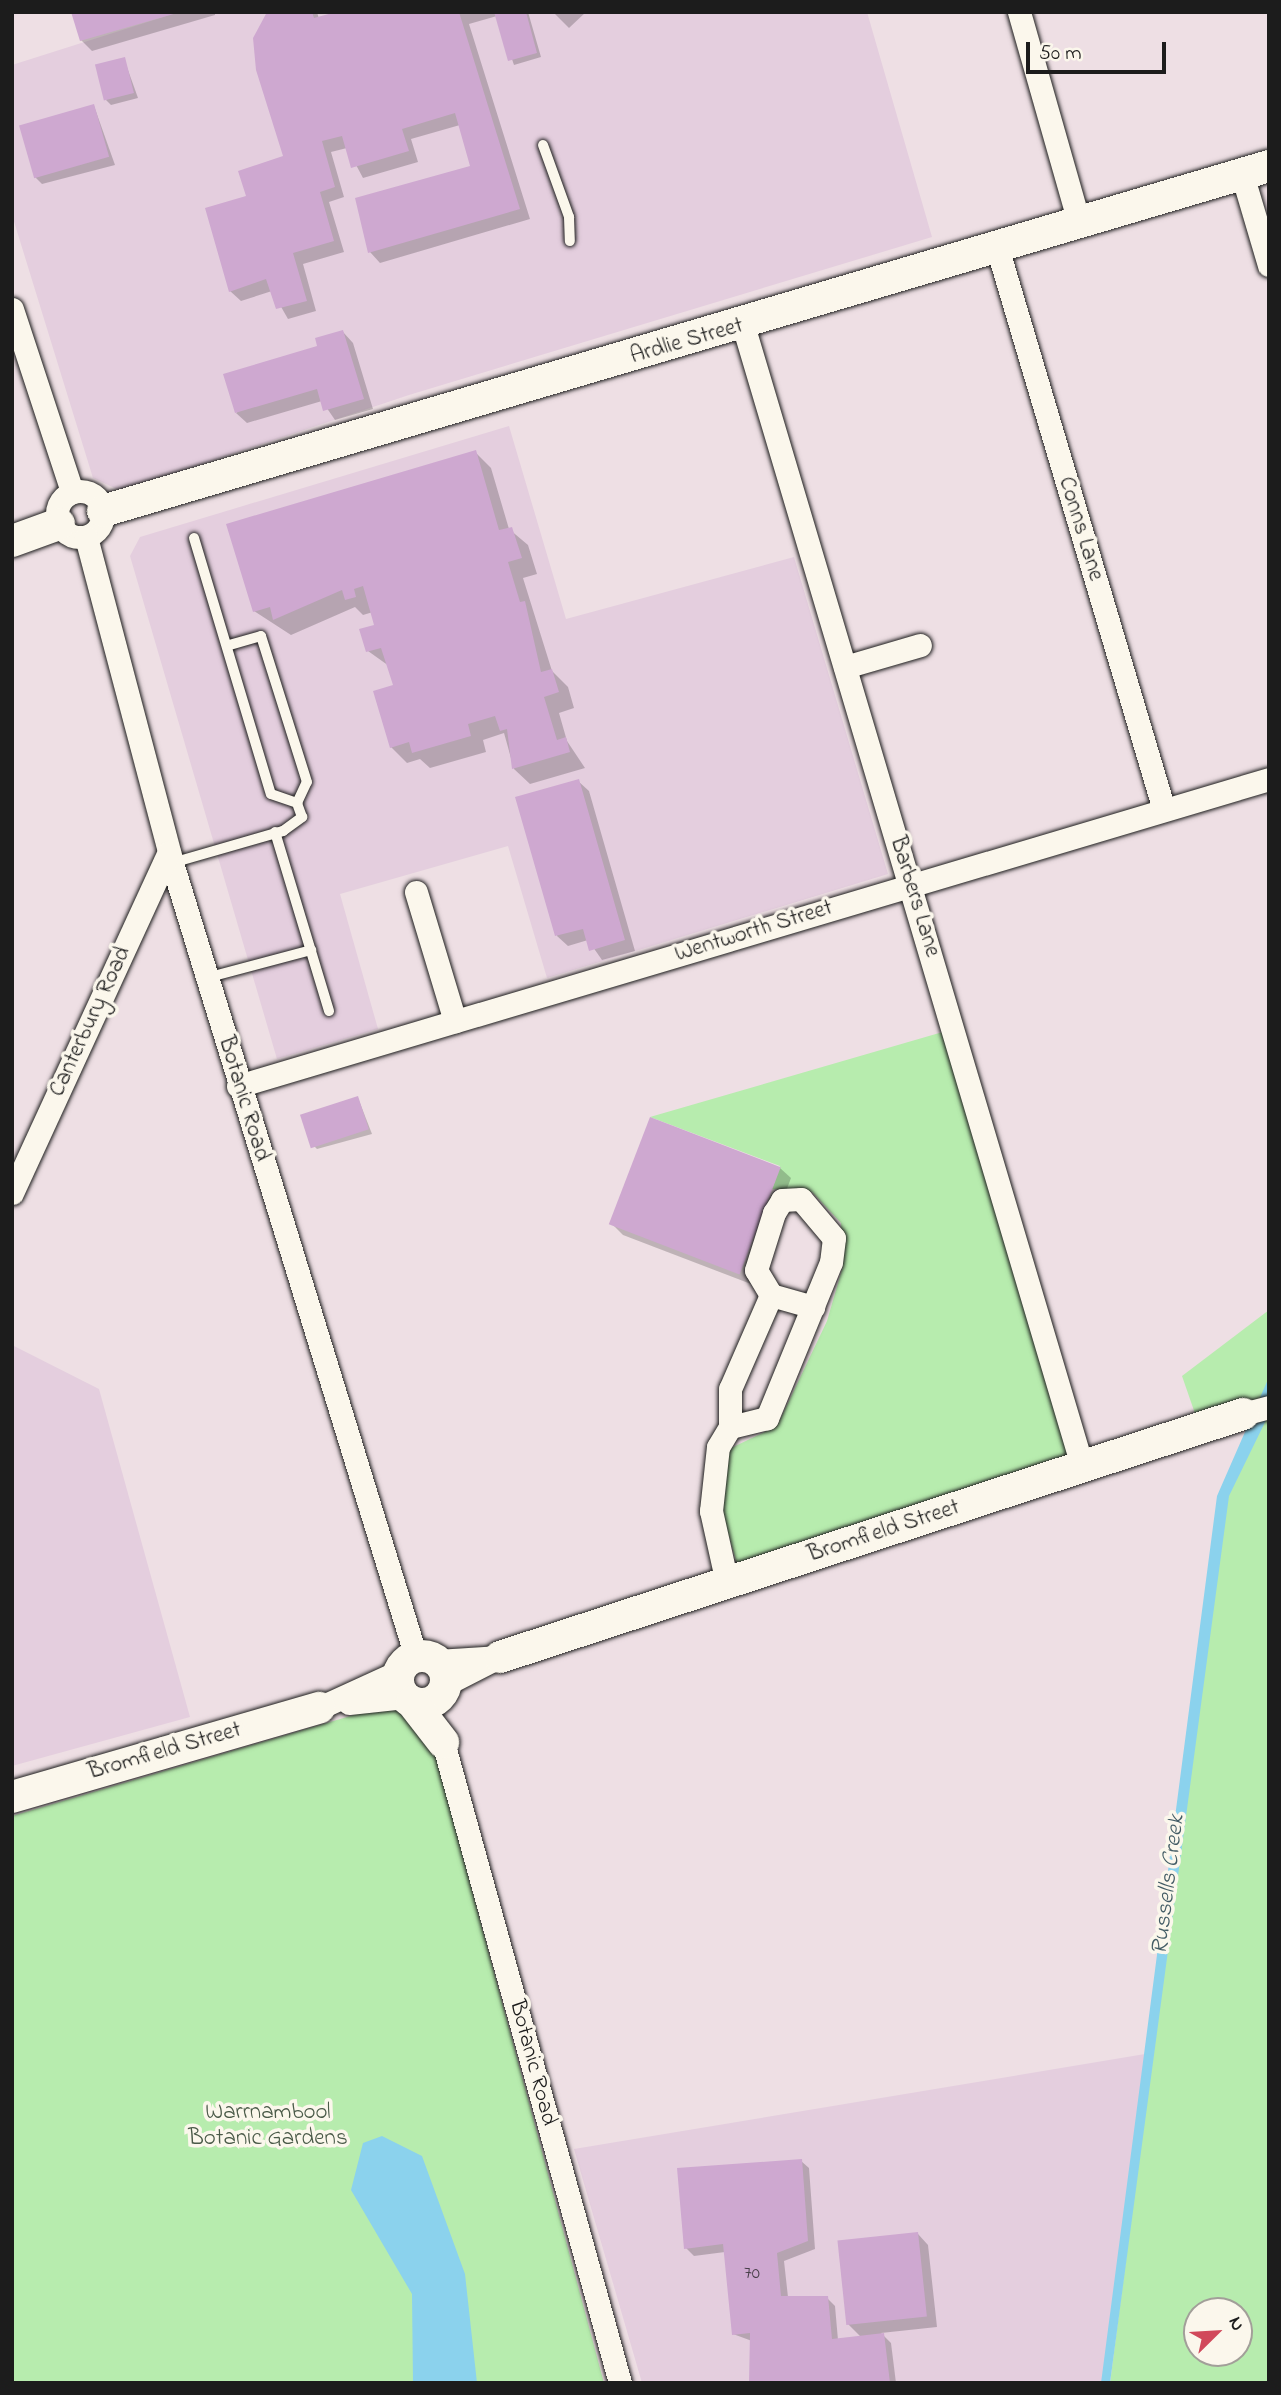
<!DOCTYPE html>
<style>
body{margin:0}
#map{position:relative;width:1281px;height:2395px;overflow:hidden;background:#eedfe4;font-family:"Indie Flower",sans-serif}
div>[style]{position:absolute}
.built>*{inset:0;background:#e4cede}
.green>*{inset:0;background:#b7ecae}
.water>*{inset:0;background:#8bd2ed}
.shadow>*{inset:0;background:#0003}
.building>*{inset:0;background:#cea8d0;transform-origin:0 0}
.roads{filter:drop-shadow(0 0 2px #1c1c1c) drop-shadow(0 0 2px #1c1c1c)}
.lane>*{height:10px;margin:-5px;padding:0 5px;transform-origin:5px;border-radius:5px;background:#fbf7ec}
.street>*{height:23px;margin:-11.5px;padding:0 11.5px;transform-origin:11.5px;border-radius:11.5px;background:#fbf7ec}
.street>.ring{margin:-11.5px;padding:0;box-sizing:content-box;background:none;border:23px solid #fbf7ec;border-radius:50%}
.secondary>*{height:32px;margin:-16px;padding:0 16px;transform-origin:16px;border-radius:16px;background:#fbf7ec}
.secondary>.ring{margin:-16px;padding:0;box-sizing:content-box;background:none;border:32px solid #fbf7ec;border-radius:50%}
span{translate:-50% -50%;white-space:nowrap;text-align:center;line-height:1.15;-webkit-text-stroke:7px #fbf7ec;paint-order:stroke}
.number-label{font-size:19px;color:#483f49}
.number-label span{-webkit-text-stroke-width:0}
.street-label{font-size:23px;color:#1c1c1c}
.park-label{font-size:23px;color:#4a5a48}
.water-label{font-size:24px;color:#435c65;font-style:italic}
.frame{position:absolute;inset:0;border:14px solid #1c1c1c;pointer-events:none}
.north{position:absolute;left:1183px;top:2297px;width:70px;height:70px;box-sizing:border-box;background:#fbf7ec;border:2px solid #a29f99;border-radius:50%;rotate:66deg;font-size:19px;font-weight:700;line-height:28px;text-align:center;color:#1c1c1c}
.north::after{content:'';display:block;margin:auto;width:24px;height:32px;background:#d1495b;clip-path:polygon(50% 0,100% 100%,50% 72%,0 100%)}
.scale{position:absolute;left:1026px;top:42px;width:140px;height:32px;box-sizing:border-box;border:4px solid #1c1c1c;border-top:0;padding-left:9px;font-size:21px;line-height:24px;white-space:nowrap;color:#1c1c1c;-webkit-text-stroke:5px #fbf7ec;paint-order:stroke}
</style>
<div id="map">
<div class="built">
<div style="clip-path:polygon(179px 12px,867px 12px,932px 237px,409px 395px,121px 491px,93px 478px,12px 215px,12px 65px)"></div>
<div style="clip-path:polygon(509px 426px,566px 619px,794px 557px,888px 874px,547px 978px,508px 846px,340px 894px,378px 1029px,277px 1059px,130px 556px,140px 537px)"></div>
<div style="clip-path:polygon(12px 1345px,99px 1389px,190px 1717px,12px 1766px)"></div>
<div style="clip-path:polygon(1145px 2054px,1106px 2383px,642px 2383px,574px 2149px)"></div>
</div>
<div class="green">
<div style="clip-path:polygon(953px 1029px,1083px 1469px,741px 1578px,717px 1495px,729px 1449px,777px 1426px,827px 1321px,843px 1266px,841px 1223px,812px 1192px,772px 1189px,780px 1166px,650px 1117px)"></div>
<div style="clip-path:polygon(1269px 1310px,1269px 1406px,1200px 1428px,1182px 1376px)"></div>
<div style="clip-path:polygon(evenodd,1269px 1413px,1269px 2383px,1110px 2383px,1225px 1494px,1269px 1413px,1197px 2311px,1239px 2311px,1239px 2353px,1197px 2353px,1197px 2311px)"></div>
<div style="clip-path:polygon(384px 1706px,399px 1709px,434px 1748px,604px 2383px,12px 2383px,12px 1816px)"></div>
</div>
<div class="water">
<div style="clip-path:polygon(1269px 1377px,1269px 1414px,1229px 1496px,1110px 2383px,1101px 2383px,1217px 1496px)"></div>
<div style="clip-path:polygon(382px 2136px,422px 2156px,465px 2274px,477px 2383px,413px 2383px,412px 2294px,351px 2190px,363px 2143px)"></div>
</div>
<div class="shadow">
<div style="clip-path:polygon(73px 12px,215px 12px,215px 15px,92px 51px,81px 40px)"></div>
<div style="clip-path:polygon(269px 12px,317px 12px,319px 19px,343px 12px,528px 12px,541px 57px,514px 65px,497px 16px,469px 24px,530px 219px,380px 263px,370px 252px,472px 167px,460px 125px,411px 139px,418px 162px,363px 178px,347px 148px,331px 152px,344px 197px,329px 202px,344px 252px,303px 264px,316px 311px,288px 319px,272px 291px,241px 301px,230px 291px,248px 198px,285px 157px)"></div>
<div style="clip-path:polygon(553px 12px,586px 12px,569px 28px)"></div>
<div style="clip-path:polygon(124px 59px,138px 98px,111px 105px,106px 100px)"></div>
<div style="clip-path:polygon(94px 106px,115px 165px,42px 184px,34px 176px)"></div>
<div style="clip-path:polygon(343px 332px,353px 343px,373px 409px,335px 420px,322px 401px,247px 423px,236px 413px)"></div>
<div style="clip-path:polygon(475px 452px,491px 468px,509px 529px,528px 545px,537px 574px,523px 578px,552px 671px,568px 687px,574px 708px,559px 713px,567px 741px,585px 768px,530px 784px,514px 769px,504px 733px,483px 740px,486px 752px,430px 768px,420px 759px,407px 763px,391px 747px,395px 686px,389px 666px,368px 651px,377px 626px,373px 612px,363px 615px,355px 607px,291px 635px,254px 611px)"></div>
<div style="clip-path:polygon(578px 781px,589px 791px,635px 951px,602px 960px,588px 940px,568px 946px,557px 936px)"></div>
<div style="clip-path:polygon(358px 1098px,372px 1134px,317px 1149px,312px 1144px)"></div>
<div style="clip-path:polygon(780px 1168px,791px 1178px,751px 1284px,623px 1235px,612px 1224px)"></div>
<div style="clip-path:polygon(801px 2161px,809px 2168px,815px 2249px,784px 2261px,788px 2297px,827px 2298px,835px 2306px,838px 2340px,861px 2337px,848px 2324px,918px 2234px,928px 2245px,937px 2327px,881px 2333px,891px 2343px,896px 2383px,754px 2383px,752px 2341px,733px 2334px,725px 2252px,694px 2256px,686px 2248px)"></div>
</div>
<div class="building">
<div style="clip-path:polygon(71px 12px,177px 12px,177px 13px,80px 41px)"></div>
<div style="clip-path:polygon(267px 12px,312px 12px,314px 18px,336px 12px,459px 12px,520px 209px,368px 253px,355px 198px,470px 166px,455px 113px,402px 129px,409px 151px,351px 168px,342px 136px,322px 141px,335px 187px,320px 192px,334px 241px,293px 253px,307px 301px,276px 309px,266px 279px,229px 292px,205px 208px,246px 196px,238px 171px,283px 156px,256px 70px,253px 38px)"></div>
<div style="clip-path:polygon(494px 12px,526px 12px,537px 53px,508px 61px)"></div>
<div style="left:125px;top:57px;width:37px;height:31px;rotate:76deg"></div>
<div style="left:94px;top:104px;width:55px;height:78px;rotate:74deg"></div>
<div style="clip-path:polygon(343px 330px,364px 399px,323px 411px,317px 389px,235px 413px,223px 374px,317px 346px,315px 338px)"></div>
<div style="clip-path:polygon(476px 450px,499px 530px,512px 527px,522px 558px,508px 562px,520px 602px,525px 601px,541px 672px,552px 669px,559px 692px,544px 697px,557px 740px,566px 737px,570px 752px,512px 769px,507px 729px,500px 731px,495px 716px,468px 724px,471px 736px,412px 753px,409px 742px,390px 748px,373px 691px,393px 685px,381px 648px,366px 652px,359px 629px,374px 625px,363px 586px,354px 589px,356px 597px,345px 600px,342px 590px,273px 620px,270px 607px,253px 612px,226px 524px)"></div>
<div style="clip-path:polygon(579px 779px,625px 940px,589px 951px,583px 929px,555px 936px,515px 797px)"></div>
<div style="left:358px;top:1096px;width:35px;height:61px;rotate:72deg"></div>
<div style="left:650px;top:1117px;width:140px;height:115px;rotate:21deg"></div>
<div style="clip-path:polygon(802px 2159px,808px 2241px,777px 2253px,781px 2296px,828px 2296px,832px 2339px,884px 2333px,890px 2383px,749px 2383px,750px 2333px,732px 2335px,723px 2244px,684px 2249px,677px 2168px)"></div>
<div style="left:918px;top:2232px;width:85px;height:81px;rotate:84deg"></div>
</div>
<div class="roads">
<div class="lane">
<div style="left:543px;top:145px;width:77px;rotate:70.1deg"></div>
<div style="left:569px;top:217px;width:24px;rotate:88deg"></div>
<div style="left:194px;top:538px;width:267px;rotate:73.3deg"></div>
<div style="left:271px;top:794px;width:28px;rotate:19deg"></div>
<div style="left:275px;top:832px;width:187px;rotate:73.2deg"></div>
<div style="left:172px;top:863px;width:116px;rotate:-16.1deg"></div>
<div style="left:283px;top:831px;width:24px;rotate:-36deg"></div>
<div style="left:302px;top:817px;width:15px;rotate:-110deg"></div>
<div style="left:297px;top:803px;width:23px;rotate:-65deg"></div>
<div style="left:307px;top:782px;width:153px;rotate:-107.5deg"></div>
<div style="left:261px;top:636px;width:35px;rotate:164deg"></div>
<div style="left:206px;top:978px;width:109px;rotate:-14.9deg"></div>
</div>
<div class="street">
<div style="left:1019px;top:12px;width:218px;rotate:74.1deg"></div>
<div style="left:1242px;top:174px;width:95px;rotate:73.5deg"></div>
<div style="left:997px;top:247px;width:587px;rotate:73.48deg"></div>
<div style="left:12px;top:309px;width:193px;rotate:71.8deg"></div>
<div style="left:743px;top:325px;width:1193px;rotate:73.45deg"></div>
<div class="ring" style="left:57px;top:491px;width:23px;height:23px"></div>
<div style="left:86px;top:537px;width:337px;rotate:75.2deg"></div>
<div style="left:172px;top:863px;width:831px;rotate:72.92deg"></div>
<div style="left:845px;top:667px;width:78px;rotate:-16.3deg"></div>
<div style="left:416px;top:892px;width:135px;rotate:73.2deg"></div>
<div style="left:238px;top:1086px;width:1076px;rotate:-16.58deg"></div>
<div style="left:12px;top:1193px;width:375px;rotate:-65.3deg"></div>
<div style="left:771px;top:1295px;width:44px;rotate:15.9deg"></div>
<div style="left:1243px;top:1414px;width:27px;rotate:-15deg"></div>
<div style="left:727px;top:1583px;width:74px;rotate:-102.5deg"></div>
<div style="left:711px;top:1511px;width:64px;rotate:-83.8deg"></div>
<div style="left:718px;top:1447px;width:23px;rotate:-59deg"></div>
<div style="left:730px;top:1427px;width:38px;rotate:-90deg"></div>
<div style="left:730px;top:1389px;width:103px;rotate:-66.4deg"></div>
<div style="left:771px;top:1295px;width:29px;rotate:-121deg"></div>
<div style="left:756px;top:1270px;width:60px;rotate:-72.5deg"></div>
<div style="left:774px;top:1213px;width:15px;rotate:-58deg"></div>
<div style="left:782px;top:1200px;width:19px;rotate:-3deg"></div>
<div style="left:801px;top:1199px;width:51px;rotate:49.8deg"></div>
<div style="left:834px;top:1238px;width:24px;rotate:97deg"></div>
<div style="left:831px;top:1262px;width:169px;rotate:112.3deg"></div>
<div style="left:767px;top:1418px;width:38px;rotate:166deg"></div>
<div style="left:437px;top:1661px;width:63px;rotate:-3.6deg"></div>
<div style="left:446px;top:1684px;width:51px;rotate:-27.1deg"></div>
<div style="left:349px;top:1703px;width:56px;rotate:-6.1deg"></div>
<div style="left:319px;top:1708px;width:89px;rotate:-24.6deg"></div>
<div style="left:443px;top:1742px;width:665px;rotate:74.56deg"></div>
</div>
<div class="secondary">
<div style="left:103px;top:511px;width:1216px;rotate:-16.48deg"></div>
<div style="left:12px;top:541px;width:50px;rotate:-19.9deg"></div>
<div class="ring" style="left:398px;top:1656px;width:16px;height:16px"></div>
<div style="left:500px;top:1657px;width:782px;rotate:-18.11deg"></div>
<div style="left:412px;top:1702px;width:51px;rotate:52.2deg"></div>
<div style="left:12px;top:1797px;width:320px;rotate:-16.2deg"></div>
</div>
</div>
<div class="number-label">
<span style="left:752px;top:2274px">70</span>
</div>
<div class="street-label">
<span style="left:687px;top:342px;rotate:-16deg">Ardlie Street</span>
<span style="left:1080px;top:529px;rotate:73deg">Conns Lane</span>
<span style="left:914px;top:897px;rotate:73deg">Barbers Lane</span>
<span style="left:754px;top:932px;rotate:-17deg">Wentworth Street</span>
<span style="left:91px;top:1022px;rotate:-65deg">Canterbury Road</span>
<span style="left:243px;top:1099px;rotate:73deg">Botanic Road</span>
<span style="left:884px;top:1532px;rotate:-18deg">Bromfield Street</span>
<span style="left:165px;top:1752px;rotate:-16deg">Bromfield Street</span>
<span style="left:532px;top:2063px;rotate:75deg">Botanic Road</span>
</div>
<div class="park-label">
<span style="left:268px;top:2126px">Warrnambool<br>Botanic Gardens</span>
</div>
<div class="water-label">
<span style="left:1169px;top:1885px;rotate:-83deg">Russells Creek</span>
</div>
<div class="frame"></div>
<div class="north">N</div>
<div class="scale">50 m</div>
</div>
